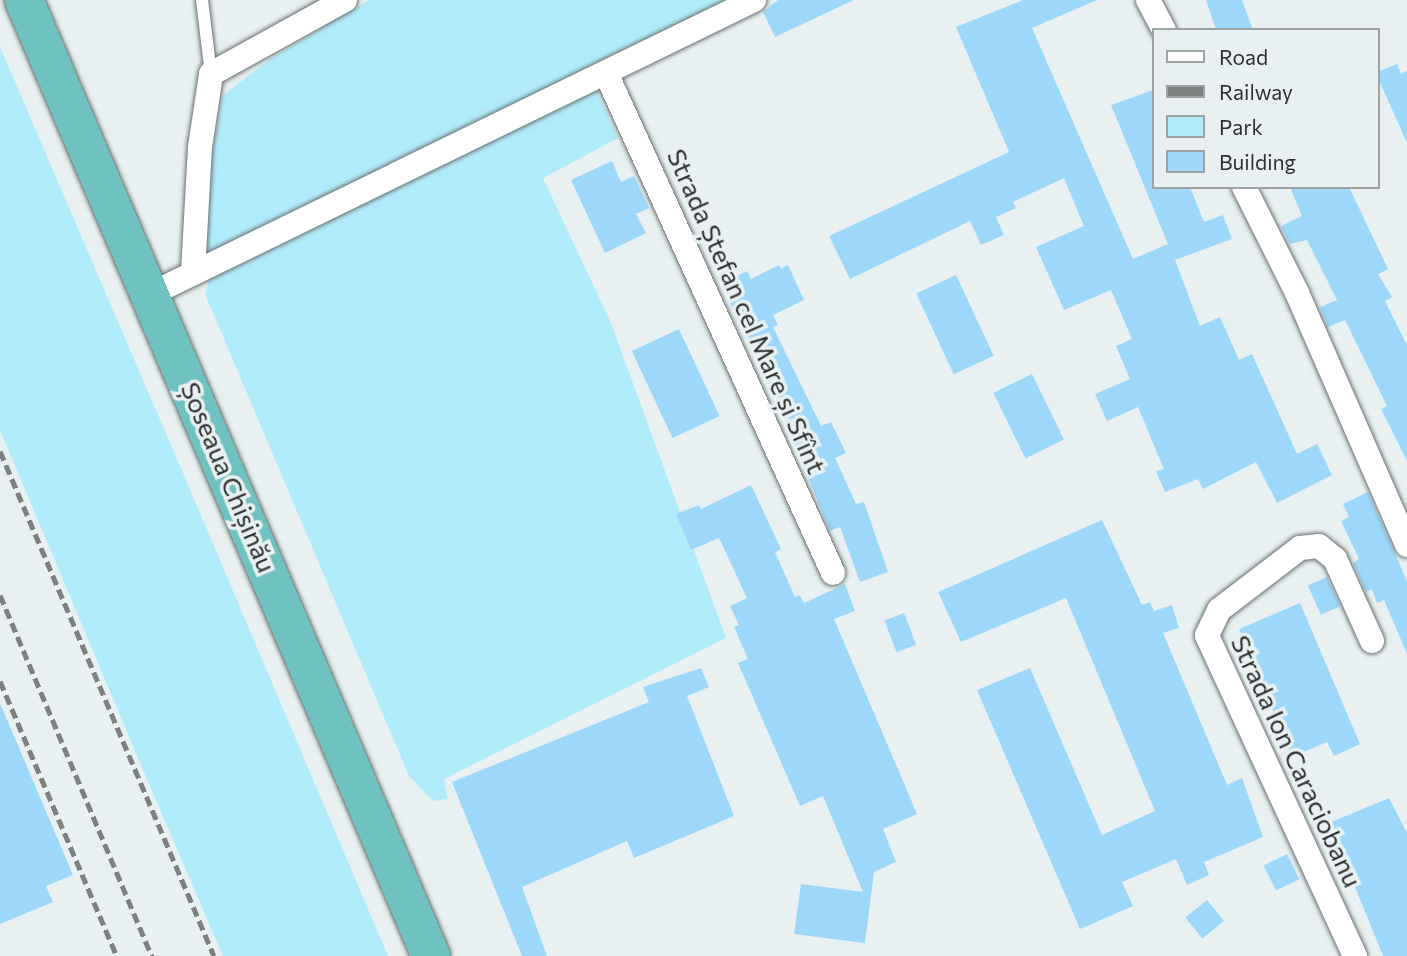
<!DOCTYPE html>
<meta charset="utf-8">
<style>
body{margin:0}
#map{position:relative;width:1407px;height:956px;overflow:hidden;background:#e8f0f2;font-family:Commissioner,sans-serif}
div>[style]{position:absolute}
.green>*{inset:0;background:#b1ecfa}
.building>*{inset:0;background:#9dd8fb;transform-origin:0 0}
.roads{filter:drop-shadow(0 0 2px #686f71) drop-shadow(0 0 2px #686f71)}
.service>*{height:12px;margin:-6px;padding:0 6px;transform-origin:6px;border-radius:6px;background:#fff}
.minor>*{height:24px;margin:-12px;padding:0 12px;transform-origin:12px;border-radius:12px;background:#fff}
.trunk>*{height:38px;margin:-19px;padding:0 19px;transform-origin:19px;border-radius:19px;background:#6fc2c0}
.rail>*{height:5px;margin-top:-2.5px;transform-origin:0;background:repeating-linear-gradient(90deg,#7b8081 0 10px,transparent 0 15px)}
span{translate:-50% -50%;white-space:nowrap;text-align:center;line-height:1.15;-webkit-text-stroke:7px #e8f0f2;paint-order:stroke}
.street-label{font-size:26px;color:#2c2f30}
.legend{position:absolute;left:1152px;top:28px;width:228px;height:161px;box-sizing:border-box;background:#e8f0f2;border:2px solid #9da3a4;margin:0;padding:9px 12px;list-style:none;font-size:21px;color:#2c2f30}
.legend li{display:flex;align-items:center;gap:14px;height:35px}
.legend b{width:35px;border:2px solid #9da3a4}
</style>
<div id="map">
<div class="green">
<div style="clip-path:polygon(369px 0,731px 0,208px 254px,203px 206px,222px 96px,270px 59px)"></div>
<div style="clip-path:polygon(0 47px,180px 466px,388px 956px,223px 956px,146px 777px,0 430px)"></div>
<div style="clip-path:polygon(596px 90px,618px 138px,543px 178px,611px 323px,726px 638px,444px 779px,448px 799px,433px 801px,409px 776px,205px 294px,211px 271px)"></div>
</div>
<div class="building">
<div style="clip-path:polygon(778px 0,854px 0,775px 37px,763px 12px)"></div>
<div style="clip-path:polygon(1023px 0,1097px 0,1032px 28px,1133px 259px,1168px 244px,1111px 105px,1153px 90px,1153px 187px,1190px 187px,1204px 222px,1223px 215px,1232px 239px,1175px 260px,1200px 326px,1220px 317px,1239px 360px,1252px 354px,1297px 454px,1317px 444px,1332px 475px,1277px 503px,1256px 462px,1203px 489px,1198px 479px,1165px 492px,1156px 471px,1164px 469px,1138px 407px,1107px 421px,1095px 394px,1130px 379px,1116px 346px,1132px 339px,1111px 290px,1064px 310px,1036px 247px,1084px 226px,1064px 178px,1013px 202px,1016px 208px,996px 217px,1004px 235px,981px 245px,970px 221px,850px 279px,829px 236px,1009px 152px,956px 27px)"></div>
<div style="clip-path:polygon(1206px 0,1242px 0,1253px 30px,1216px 30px)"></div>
<div style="clip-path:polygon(1397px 64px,1401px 74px,1407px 71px,1407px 143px,1377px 76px,1377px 72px)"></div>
<div style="clip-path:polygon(612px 161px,621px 182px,634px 176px,649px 208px,636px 214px,646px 233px,605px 253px,571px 180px)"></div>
<div style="clip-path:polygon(1290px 187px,1349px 187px,1388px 269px,1378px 274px,1392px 297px,1385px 301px,1407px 345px,1407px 461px,1381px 409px,1387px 406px,1345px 320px,1328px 327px,1320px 307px,1337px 300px,1307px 240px,1290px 244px,1281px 226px,1302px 216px)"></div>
<div style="clip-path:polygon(779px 265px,781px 269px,788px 265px,804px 300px,773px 315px,778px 325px,773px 327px,821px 426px,831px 422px,846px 453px,835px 458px,856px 504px,864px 502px,888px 572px,860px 582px,840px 527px,830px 531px,794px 443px,800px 440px,721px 284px,747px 271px,751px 279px)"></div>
<div style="left:956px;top:275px;width:89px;height:44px;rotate:65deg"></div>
<div style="left:679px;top:329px;width:96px;height:52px;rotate:65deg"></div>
<div style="left:1032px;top:374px;width:73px;height:43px;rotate:64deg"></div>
<div style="clip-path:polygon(751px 485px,781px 549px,775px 552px,795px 597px,800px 595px,804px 603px,845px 584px,855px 611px,834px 619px,917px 814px,883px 829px,896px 862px,874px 872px,865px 943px,794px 934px,801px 884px,863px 892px,823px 796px,800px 806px,738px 663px,748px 659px,734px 627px,739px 625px,730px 606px,747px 598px,719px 538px,691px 550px,676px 514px,699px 505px,701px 509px)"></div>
<div style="clip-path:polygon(1368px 492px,1407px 581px,1407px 654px,1384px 600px,1377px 603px,1372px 589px,1366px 592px,1353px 563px,1359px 559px,1341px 521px,1349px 517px,1343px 504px)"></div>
<div style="clip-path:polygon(1102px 520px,1142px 605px,1150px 602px,1154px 611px,1172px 605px,1179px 628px,1163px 633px,1227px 785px,1242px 778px,1263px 837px,1204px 862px,1209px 875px,1187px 885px,1176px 859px,1122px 882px,1133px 906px,1080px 929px,977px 690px,1030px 668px,1102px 835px,1155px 811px,1066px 598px,961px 642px,938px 592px)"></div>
<div style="left:1327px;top:577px;width:32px;height:21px;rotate:66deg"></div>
<div style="clip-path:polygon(1300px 603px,1360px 744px,1334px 756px,1327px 742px,1292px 757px,1239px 629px)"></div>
<div style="left:904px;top:613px;width:34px;height:21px;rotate:69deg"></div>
<div style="clip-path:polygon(701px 668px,709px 687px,687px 696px,734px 816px,634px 858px,627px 841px,522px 887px,547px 956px,522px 956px,452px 782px,649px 702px,643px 687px)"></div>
<div style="clip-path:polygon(0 703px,73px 875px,46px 886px,53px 902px,0 924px)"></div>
<div style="clip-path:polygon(1389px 798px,1407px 833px,1407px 956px,1383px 956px,1329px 823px)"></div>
<div style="left:1287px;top:854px;width:28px;height:26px;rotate:64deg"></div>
<div style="left:1207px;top:900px;width:27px;height:28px;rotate:51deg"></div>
</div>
<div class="roads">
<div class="service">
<div style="left:202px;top:0;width:75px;rotate:83.1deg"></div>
</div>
<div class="minor">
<div style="left:1148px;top:0;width:34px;rotate:62deg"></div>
<div style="left:606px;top:73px;width:549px;rotate:65.58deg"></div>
<div style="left:1244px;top:187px;width:119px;rotate:63.4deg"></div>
<div style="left:1297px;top:293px;width:275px;rotate:66.4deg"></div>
<div style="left:193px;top:272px;width:125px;rotate:-86.8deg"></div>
<div style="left:200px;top:147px;width:74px;rotate:-81.4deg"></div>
<div style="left:211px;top:74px;width:153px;rotate:-28.9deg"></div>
<div style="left:151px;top:294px;width:671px;rotate:-25.99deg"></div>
<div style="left:1355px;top:956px;width:353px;rotate:-114.8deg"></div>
<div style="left:1207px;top:635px;width:28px;rotate:-64deg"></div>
<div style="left:1219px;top:610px;width:102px;rotate:-37.4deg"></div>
<div style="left:1300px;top:548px;width:19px;rotate:-6deg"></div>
<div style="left:1319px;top:546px;width:21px;rotate:39deg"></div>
<div style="left:1335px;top:559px;width:90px;rotate:65.7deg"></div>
</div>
<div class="trunk">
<div style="left:24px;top:0;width:1039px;rotate:66.94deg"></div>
</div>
</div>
<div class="rail">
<div style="left:0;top:451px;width:548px;rotate:67.03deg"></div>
<div style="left:0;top:595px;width:392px;rotate:67.2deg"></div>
<div style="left:0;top:681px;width:299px;rotate:67deg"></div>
</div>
<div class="street-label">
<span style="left:747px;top:311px;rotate:66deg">Strada Ștefan cel Mare și Sfînt</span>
<span style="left:229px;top:477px;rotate:67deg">Șoseaua Chișinău</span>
<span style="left:1297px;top:761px;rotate:65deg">Strada Ion Caraciobanu</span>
</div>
<ul class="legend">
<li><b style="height:9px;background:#fff"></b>Road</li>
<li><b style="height:9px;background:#7b8081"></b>Railway</li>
<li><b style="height:19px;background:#b1ecfa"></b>Park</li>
<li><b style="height:19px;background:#9dd8fb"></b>Building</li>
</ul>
</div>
